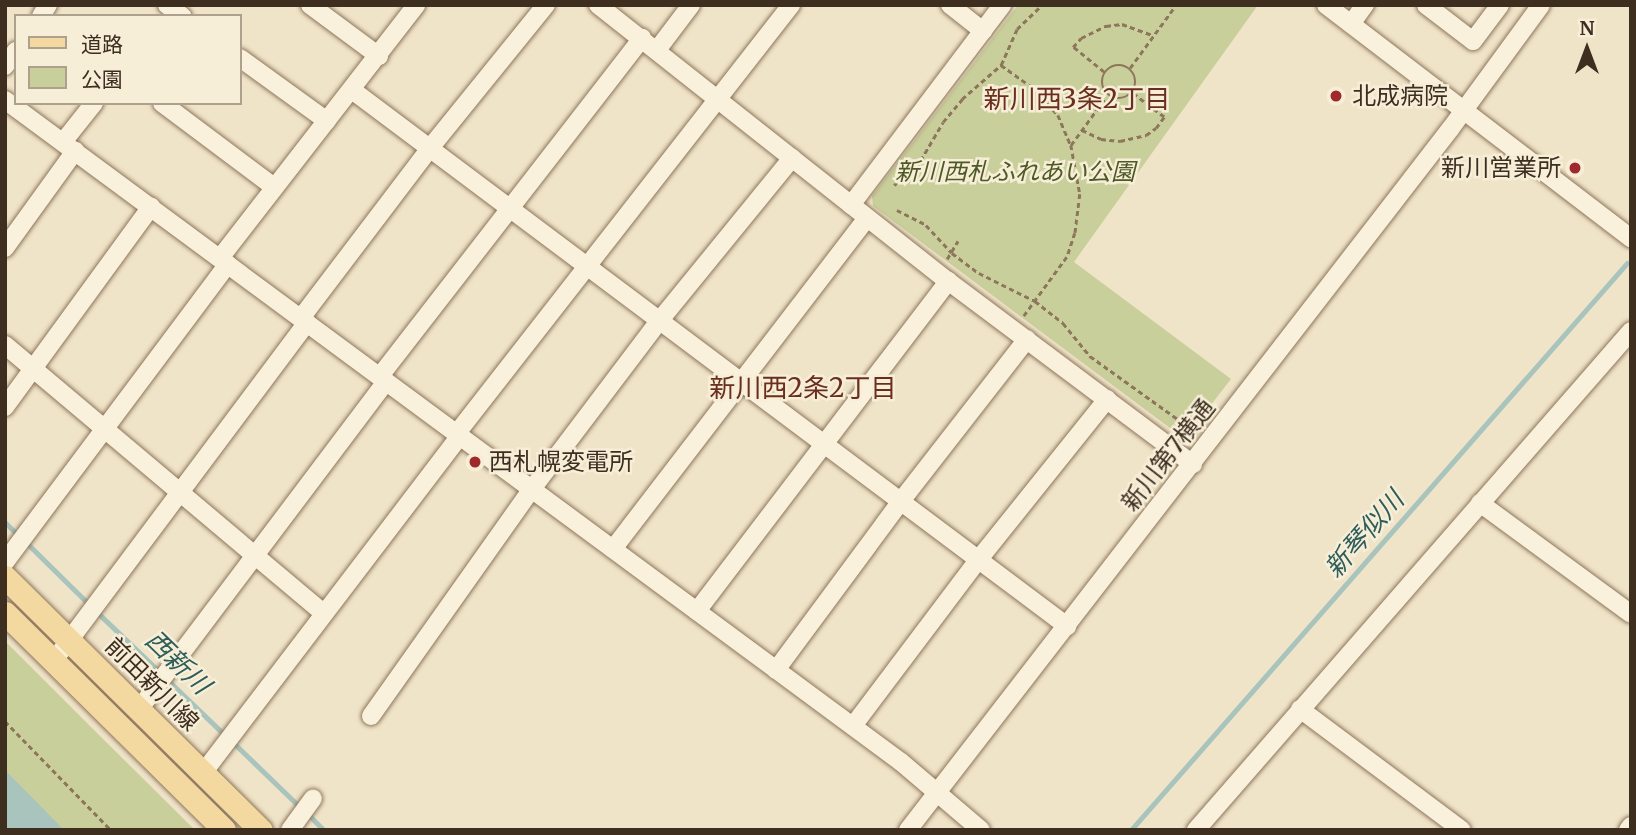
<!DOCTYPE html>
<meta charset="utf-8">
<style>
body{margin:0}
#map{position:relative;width:1636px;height:835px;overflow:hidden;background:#f0e4c8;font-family:Merriweather,"Noto Sans JP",serif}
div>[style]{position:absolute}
.green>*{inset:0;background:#c9cf9b}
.water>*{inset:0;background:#a9c4bc}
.stream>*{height:4.5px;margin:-2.25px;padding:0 2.25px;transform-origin:2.25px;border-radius:2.25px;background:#a9c4bc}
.path>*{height:2.5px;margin-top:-1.25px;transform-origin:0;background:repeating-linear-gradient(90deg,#8d765c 0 5px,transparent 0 8.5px)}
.path>.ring{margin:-1.25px;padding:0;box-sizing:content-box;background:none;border:2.5px solid #8d765c;border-radius:50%}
.roads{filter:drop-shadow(0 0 2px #8d765c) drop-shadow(0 0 2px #8d765c)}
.minor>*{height:18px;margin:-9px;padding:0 9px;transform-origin:9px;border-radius:9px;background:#faf1dc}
.major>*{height:23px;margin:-11.5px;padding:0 11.5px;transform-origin:11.5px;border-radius:11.5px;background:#f3d9a0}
.dots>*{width:19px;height:19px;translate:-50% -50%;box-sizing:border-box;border:4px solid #f7eed8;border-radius:50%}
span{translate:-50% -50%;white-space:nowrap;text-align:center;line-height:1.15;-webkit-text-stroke:5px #f7eed8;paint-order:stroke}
.poi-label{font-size:24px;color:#3d2e20}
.left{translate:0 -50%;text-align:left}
.right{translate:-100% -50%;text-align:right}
.park-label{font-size:24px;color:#4d5a26;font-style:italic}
.street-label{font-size:24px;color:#3d2e20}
.neighbourhood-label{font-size:26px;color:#6b2e1e}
.water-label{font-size:26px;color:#2f5d5a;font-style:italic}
.frame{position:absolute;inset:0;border:7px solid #3d2e20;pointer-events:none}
.legend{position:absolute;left:14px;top:14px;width:228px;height:91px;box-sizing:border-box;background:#f7eed8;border:2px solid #ada18e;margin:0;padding:9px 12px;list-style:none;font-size:21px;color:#3d2e20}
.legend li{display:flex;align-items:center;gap:14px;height:35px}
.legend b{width:35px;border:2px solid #ada18e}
.north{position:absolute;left:1552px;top:14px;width:70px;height:70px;-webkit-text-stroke:5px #f7eed8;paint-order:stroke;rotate:0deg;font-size:19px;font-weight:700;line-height:28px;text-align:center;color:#3d2e20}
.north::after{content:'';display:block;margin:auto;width:24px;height:32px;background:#3d2e20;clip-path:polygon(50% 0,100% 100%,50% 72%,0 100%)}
</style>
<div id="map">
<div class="green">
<div style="clip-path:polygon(1018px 5px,1258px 5px,1074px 262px,1231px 379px,1189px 433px,1178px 434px,873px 206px,872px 196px)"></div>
<div style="clip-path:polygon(5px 641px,86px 722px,195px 830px,5px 830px)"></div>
</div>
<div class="water">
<div style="clip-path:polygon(5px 770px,64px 830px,5px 830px)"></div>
</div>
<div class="stream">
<div style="left:5px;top:522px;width:18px;rotate:45deg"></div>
<div style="left:25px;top:541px;width:93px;rotate:44.6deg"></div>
<div style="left:97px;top:612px;width:90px;rotate:43.6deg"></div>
<div style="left:168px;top:680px;width:79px;rotate:44deg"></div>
<div style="left:234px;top:743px;width:92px;rotate:44.1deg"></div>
<div style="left:307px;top:813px;width:24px;rotate:45deg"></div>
<div style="left:1131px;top:830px;width:753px;rotate:-48.82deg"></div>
</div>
<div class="path">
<div class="ring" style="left:1102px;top:65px;width:31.5px;height:31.5px"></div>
<div style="left:1001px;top:65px;width:43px;rotate:35.5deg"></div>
<div style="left:1036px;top:90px;width:33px;rotate:49deg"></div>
<div style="left:1058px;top:115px;width:33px;rotate:67deg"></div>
<div style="left:1071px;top:145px;width:50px;rotate:79.6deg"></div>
<div style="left:1080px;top:194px;width:39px;rotate:97deg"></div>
<div style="left:1075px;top:233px;width:25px;rotate:108deg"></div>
<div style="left:1067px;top:257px;width:73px;rotate:126.1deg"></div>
<div style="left:1130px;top:68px;width:78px;rotate:-53.9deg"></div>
<div style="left:1104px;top:72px;width:40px;rotate:-141deg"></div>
<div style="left:1073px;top:47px;width:12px;rotate:-48deg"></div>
<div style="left:1081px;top:38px;width:28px;rotate:-26deg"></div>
<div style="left:1106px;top:26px;width:16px;rotate:-7deg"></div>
<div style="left:1122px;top:24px;width:33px;rotate:20deg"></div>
<div style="left:1082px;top:130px;width:21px;rotate:25deg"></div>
<div style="left:1101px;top:139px;width:19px;rotate:6deg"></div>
<div style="left:1120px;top:141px;width:27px;rotate:-13deg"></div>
<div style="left:1146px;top:135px;width:12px;rotate:-35deg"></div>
<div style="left:1156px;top:128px;width:14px;rotate:-54deg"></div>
<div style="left:1164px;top:117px;width:40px;rotate:-143deg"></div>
<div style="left:1071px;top:145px;width:59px;rotate:-53.9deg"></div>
<div style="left:894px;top:185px;width:28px;rotate:-38deg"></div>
<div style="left:916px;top:168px;width:53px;rotate:-59.6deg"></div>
<div style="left:943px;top:122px;width:30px;rotate:-50deg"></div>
<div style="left:962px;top:99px;width:52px;rotate:-41.1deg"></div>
<div style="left:1001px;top:65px;width:39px;rotate:-66deg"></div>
<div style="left:1017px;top:29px;width:35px;rotate:-44deg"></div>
<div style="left:897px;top:210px;width:33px;rotate:27deg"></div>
<div style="left:926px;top:225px;width:38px;rotate:47deg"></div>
<div style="left:952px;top:253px;width:34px;rotate:37deg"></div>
<div style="left:979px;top:273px;width:63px;rotate:26.6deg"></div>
<div style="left:1035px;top:301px;width:36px;rotate:38deg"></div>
<div style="left:1063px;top:323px;width:43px;rotate:50.7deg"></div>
<div style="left:1090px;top:356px;width:132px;rotate:35.7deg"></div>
<div style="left:947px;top:259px;width:21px;rotate:-59deg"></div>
<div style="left:5px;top:721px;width:152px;rotate:45.8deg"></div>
</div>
<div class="roads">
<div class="minor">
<div style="left:167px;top:5px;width:19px;rotate:36deg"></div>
<div style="left:310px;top:5px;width:86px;rotate:36.5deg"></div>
<div style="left:598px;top:5px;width:446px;rotate:38.3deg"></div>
<div style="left:948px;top:281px;width:306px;rotate:36.8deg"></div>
<div style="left:950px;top:5px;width:42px;rotate:38.2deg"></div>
<div style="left:1326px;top:5px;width:384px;rotate:37.4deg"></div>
<div style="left:1426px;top:5px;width:59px;rotate:37.5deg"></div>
<div style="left:1473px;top:41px;width:45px;rotate:-53.1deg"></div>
<div style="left:41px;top:16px;width:13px;rotate:-58deg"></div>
<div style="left:1351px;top:24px;width:24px;rotate:-54deg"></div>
<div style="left:657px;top:50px;width:56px;rotate:-52.9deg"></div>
<div style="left:240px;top:58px;width:107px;rotate:35.9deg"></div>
<div style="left:5px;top:66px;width:19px;rotate:-54deg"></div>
<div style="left:352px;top:90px;width:894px;rotate:36.86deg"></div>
<div style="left:5px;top:100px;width:1114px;rotate:36.46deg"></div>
<div style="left:901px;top:762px;width:105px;rotate:40.4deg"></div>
<div style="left:162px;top:103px;width:140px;rotate:36.9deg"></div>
<div style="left:63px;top:142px;width:50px;rotate:-51.5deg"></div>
<div style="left:851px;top:205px;width:251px;rotate:-52.9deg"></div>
<div style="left:5px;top:248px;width:120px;rotate:-54.2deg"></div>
<div style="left:220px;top:258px;width:320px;rotate:-52.2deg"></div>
<div style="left:301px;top:318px;width:213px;rotate:-52.8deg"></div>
<div style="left:430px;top:148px;width:184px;rotate:-51deg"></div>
<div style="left:5px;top:345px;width:416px;rotate:40.1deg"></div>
<div style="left:380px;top:376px;width:428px;rotate:-52.2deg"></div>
<div style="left:5px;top:407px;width:248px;rotate:-53.9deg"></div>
<div style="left:457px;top:433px;width:543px;rotate:-52.03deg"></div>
<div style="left:1480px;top:503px;width:187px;rotate:36.3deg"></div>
<div style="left:613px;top:549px;width:417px;rotate:-52.5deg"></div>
<div style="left:5px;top:562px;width:372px;rotate:-53.2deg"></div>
<div style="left:697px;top:611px;width:415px;rotate:-52.7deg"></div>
<div style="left:62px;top:650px;width:409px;rotate:-53.2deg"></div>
<div style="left:776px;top:670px;width:210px;rotate:-53.5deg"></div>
<div style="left:901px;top:501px;width:205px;rotate:-52.1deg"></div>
<div style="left:140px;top:708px;width:409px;rotate:-53deg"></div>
<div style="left:1300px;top:709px;width:202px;rotate:36.8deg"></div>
<div style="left:371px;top:716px;width:278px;rotate:-54.7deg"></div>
<div style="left:532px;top:489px;width:212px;rotate:-52.9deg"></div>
<div style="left:660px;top:320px;width:209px;rotate:-50.8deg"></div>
<div style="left:853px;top:726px;width:209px;rotate:-53deg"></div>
<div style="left:979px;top:559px;width:205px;rotate:-51.3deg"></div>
<div style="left:203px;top:773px;width:424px;rotate:-52.7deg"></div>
<div style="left:290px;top:830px;width:39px;rotate:-54deg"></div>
<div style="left:908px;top:830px;width:887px;rotate:-52.28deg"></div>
<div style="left:1451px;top:128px;width:152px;rotate:-53.8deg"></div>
<div style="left:1196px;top:830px;width:662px;rotate:-48.92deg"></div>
<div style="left:1628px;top:830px;width:5px;rotate:-53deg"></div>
</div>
<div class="major">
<div style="left:5px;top:577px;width:360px;rotate:44.7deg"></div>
<div style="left:5px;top:613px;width:308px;rotate:44.7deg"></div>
</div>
</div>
<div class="dots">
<div style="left:1336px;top:96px;background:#9e2a2b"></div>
<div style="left:1575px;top:168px;background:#9e2a2b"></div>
<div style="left:475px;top:462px;background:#9e2a2b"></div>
</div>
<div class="poi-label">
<span class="left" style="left:1352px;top:96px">北成病院</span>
<span class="right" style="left:1561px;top:168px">新川営業所</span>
<span class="left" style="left:489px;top:462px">西札幌変電所</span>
</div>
<div class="park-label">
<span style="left:1015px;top:172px">新川西札ふれあい公園</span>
</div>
<div class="street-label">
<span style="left:1168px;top:455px;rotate:-52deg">新川第7横通</span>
<span style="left:152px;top:684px;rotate:45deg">前田新川線</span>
</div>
<div class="neighbourhood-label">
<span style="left:1077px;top:99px">新川西3条2丁目</span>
<span style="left:803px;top:388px">新川西2条2丁目</span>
</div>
<div class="water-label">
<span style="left:1364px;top:534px;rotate:-49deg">新琴似川</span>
<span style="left:178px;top:662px;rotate:44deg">西新川</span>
</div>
<div class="frame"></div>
<ul class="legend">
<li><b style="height:9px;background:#f3d9a0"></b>道路</li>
<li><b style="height:19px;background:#c9cf9b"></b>公園</li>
</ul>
<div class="north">N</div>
</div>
